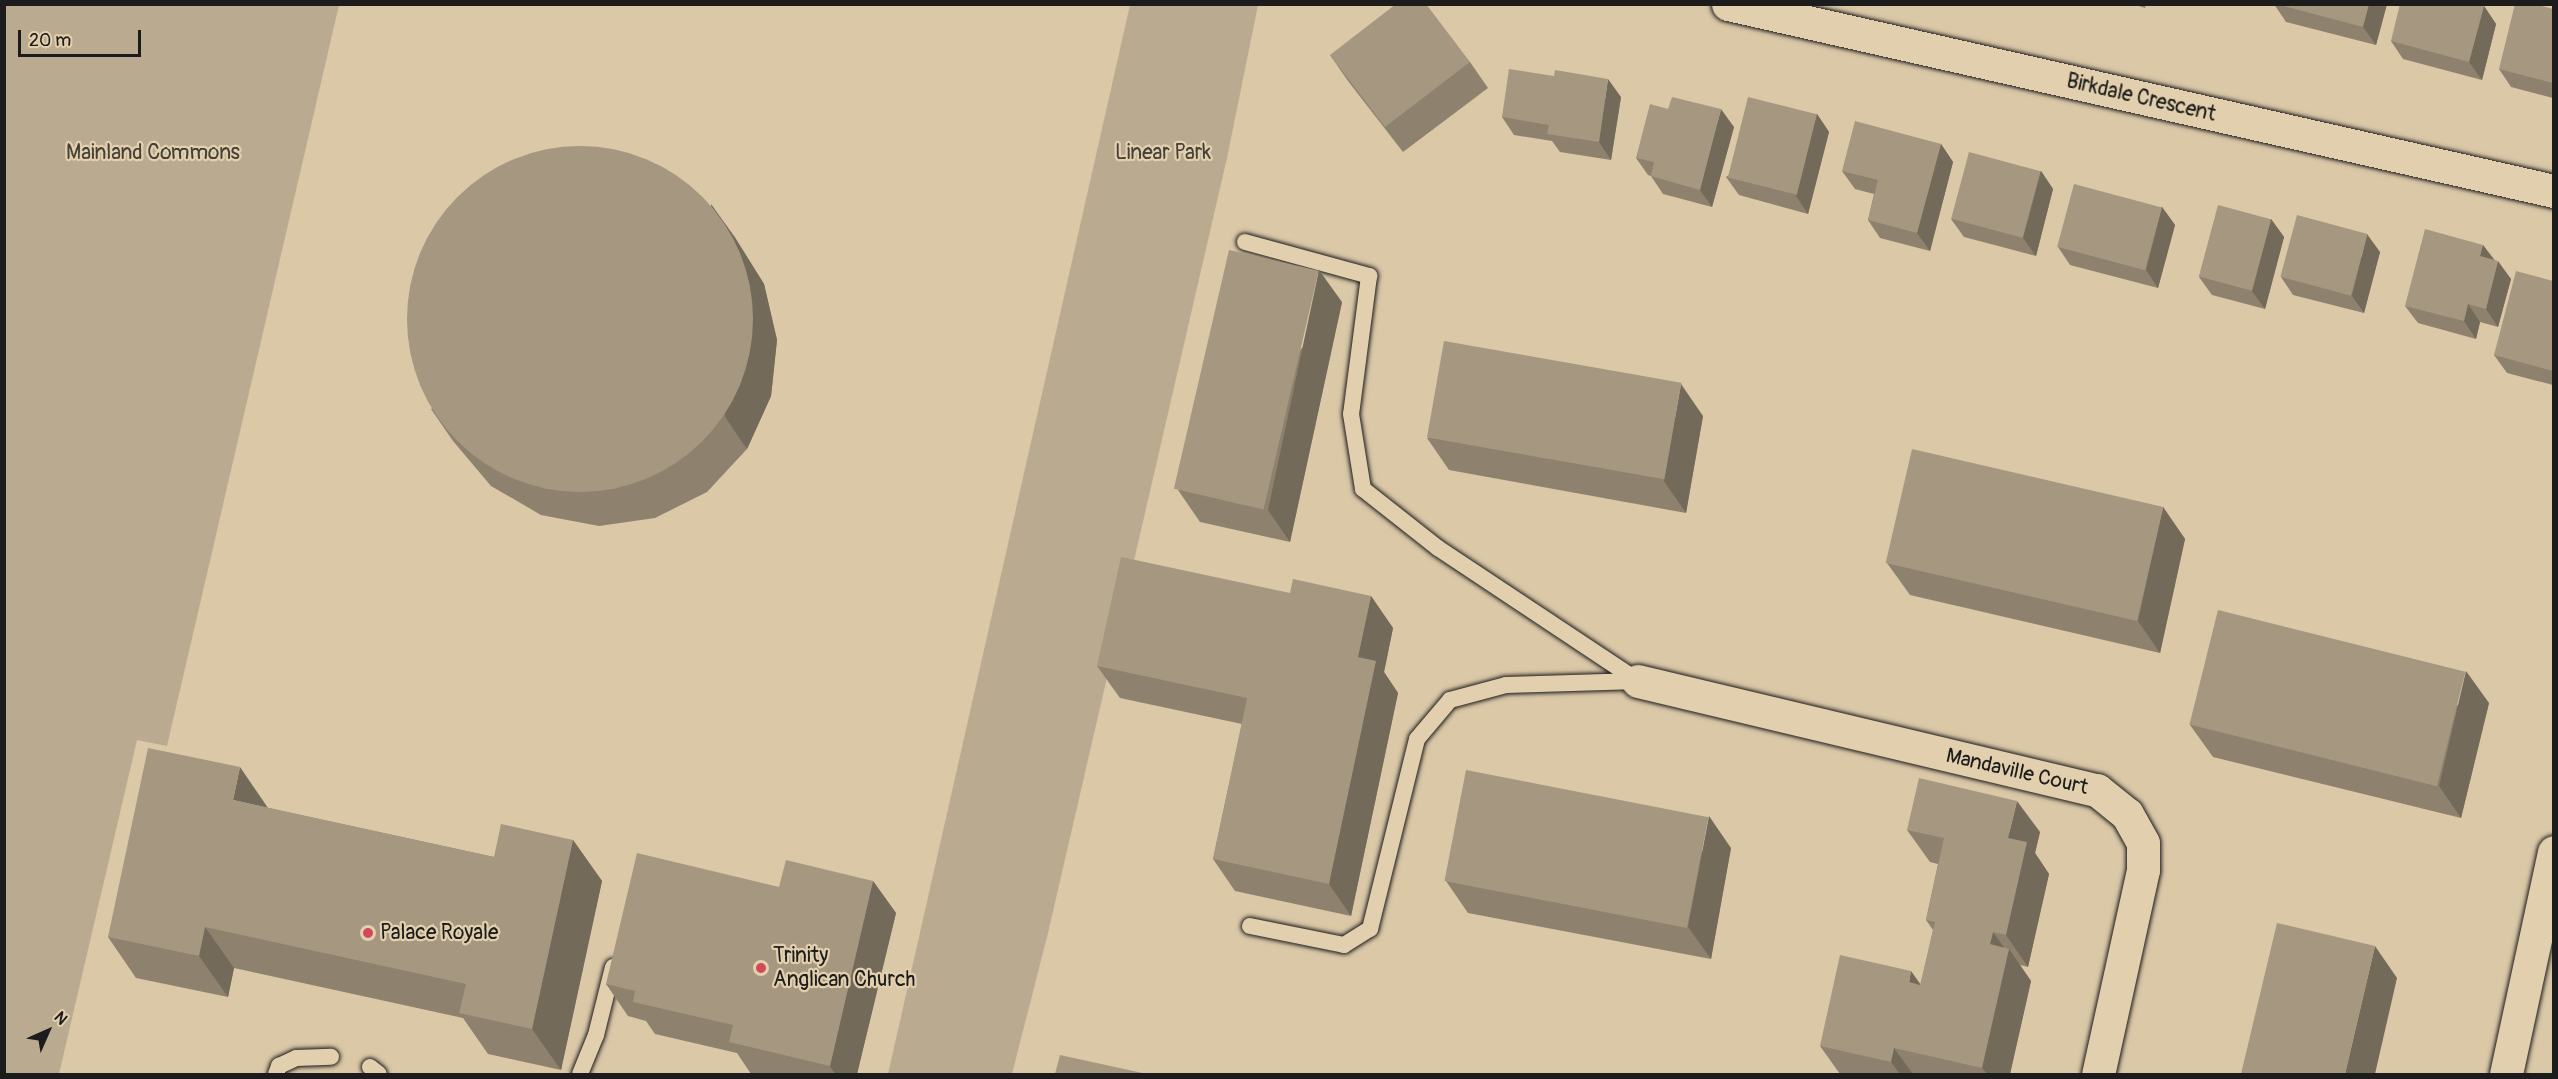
<!DOCTYPE html>
<style>
body{margin:0}
#map{position:relative;width:2558px;height:1079px;overflow:hidden;background:#dac8a7;font-family:Pangolin,sans-serif}
div>[style]{position:absolute}
.green>*{inset:0;background:#baab90}
.roads{filter:drop-shadow(0 0 2px #1c1c1c) drop-shadow(0 0 2px #1c1c1c)}
.lane>*{height:16px;margin:-8px;padding:0 8px;transform-origin:8px;border-radius:8px;background:#e2cfad}
.street>*{height:33px;margin:-16.5px;padding:0 16.5px;transform-origin:16.5px;border-radius:16.5px;background:#e2cfad}
.secondary>*{height:33px;margin:-16.5px;padding:0 16.5px;transform-origin:16.5px;border-radius:16.5px;background:#e2cfad}
.wall>*{inset:0;background:#8e826e}
.shaded-wall>*{inset:0;background:#746a5a}
.building>*{inset:0;background:#a59780;transform-origin:0 0}
.round{border-radius:50%}
.dots>*{width:16px;height:16px;translate:-50% -50%;box-sizing:border-box;border:3px solid #e2cfad;border-radius:50%}
span{translate:-50% -50%;white-space:nowrap;text-align:center;line-height:1.15;-webkit-text-stroke:4.5px #e2cfad;paint-order:stroke}
.street-label{font-size:21px;color:#1c1c1c}
.park-label{font-size:21px;color:#444039}
.poi-label{font-size:21px;color:#1c1c1c}
.left{translate:0 -50%;text-align:left}
.frame{position:absolute;inset:0;border:6px solid #1c1c1c;pointer-events:none}
.north{position:absolute;left:18px;top:1001px;width:60px;height:60px;-webkit-text-stroke:4px #e2cfad;paint-order:stroke;rotate:45deg;font-size:16px;font-weight:700;line-height:24px;text-align:center;color:#1c1c1c}
.north::after{content:'';display:block;margin:auto;width:21px;height:27px;background:#1c1c1c;clip-path:polygon(50% 0,100% 100%,50% 72%,0 100%)}
.scale{position:absolute;left:18px;top:30px;width:123px;height:27px;box-sizing:border-box;border:3px solid #1c1c1c;border-top:0;padding-left:8px;font-size:18px;line-height:21px;white-space:nowrap;color:#1c1c1c;-webkit-text-stroke:4px #e2cfad;paint-order:stroke}
</style>
<div id="map">
<div class="green">
<div style="clip-path:polygon(5px 4px,339px 5px,167px 746px,137px 740px,59px 1074px,5px 1074px)"></div>
<div style="clip-path:polygon(1130px 5px,1258px 5px,1227px 158px,1048px 933px,1012px 1074px,888px 1074px)"></div>
</div>
<div class="roads">
<div class="lane">
<div style="left:1245px;top:242px;width:129px;rotate:15.3deg"></div>
<div style="left:1369px;top:276px;width:139px;rotate:97.4deg"></div>
<div style="left:1351px;top:414px;width:76px;rotate:80.9deg"></div>
<div style="left:1363px;top:489px;width:95px;rotate:38.2deg"></div>
<div style="left:1438px;top:548px;width:240px;rotate:33.6deg"></div>
<div style="left:1250px;top:926px;width:96px;rotate:11.4deg"></div>
<div style="left:1344px;top:945px;width:31px;rotate:-32deg"></div>
<div style="left:1370px;top:929px;width:196px;rotate:-76.1deg"></div>
<div style="left:1417px;top:739px;width:51px;rotate:-49.8deg"></div>
<div style="left:1450px;top:700px;width:58px;rotate:-15deg"></div>
<div style="left:1506px;top:685px;width:132px;rotate:-1.7deg"></div>
<div style="left:370px;top:1067px;width:11px;rotate:38deg"></div>
<div style="left:276px;top:1074px;width:9px;rotate:-69deg"></div>
<div style="left:279px;top:1066px;width:19px;rotate:-25deg"></div>
<div style="left:296px;top:1058px;width:35px;rotate:-2deg"></div>
<div style="left:580px;top:1074px;width:42px;rotate:-67.7deg"></div>
<div style="left:596px;top:1035px;width:70px;rotate:-76deg"></div>
</div>
<div class="street">
<div style="left:1728px;top:4px;width:847px;rotate:12.76deg"></div>
<div style="left:1638px;top:681px;width:472px;rotate:13.4deg"></div>
<div style="left:2097px;top:790px;width:38px;rotate:39deg"></div>
<div style="left:2127px;top:814px;width:33px;rotate:61deg"></div>
<div style="left:2143px;top:843px;width:27px;rotate:90deg"></div>
<div style="left:2143px;top:870px;width:209px;rotate:102.4deg"></div>
</div>
<div class="secondary">
<div style="left:2506px;top:1074px;width:227px;rotate:-77.8deg"></div>
</div>
</div>
<div class="wall">
<div style="clip-path:polygon(2133px 4px,2146px 4px,2145px 8px)"></div>
<div style="clip-path:polygon(2274px 4px,2387px 4px,2376px 45px,2286px 22px)"></div>
<div style="clip-path:polygon(2484px 6px,2496px 24px,2482px 80px,2403px 59px,2391px 41px)"></div>
<div style="clip-path:polygon(2553px 9px,2553px 98px,2511px 87px,2499px 69px)"></div>
<div style="clip-path:polygon(1330px 55px,1470px 62px,1488px 88px,1403px 152px,1348px 81px)"></div>
<div style="clip-path:polygon(1621px 97px,1611px 160px,1560px 152px,1552px 141px,1514px 135px,1502px 117px)"></div>
<div style="clip-path:polygon(1668px 109px,1734px 127px,1712px 207px,1663px 194px,1651px 176px,1648px 175px,1636px 158px)"></div>
<div style="clip-path:polygon(1817px 114px,1829px 132px,1808px 214px,1739px 195px,1726px 177px)"></div>
<div style="clip-path:polygon(1941px 144px,1953px 162px,1930px 251px,1880px 238px,1868px 220px,1874px 194px,1855px 189px,1842px 171px)"></div>
<div style="clip-path:polygon(2041px 171px,2053px 189px,2036px 256px,1964px 237px,1951px 219px)"></div>
<div style="clip-path:polygon(2162px 207px,2175px 225px,2158px 288px,2070px 265px,2058px 247px)"></div>
<div style="clip-path:polygon(2271px 219px,2284px 237px,2265px 309px,2212px 295px,2199px 277px)"></div>
<div style="clip-path:polygon(734px 236px,764px 284px,777px 340px,771px 396px,747px 449px,707px 492px,655px 518px,599px 526px,541px 515px,491px 486px,453px 441px,431px 409px)"></div>
<div style="clip-path:polygon(2483px 245px,2494px 259px,2511px 279px,2498px 327px,2480px 322px,2476px 339px,2418px 323px,2405px 306px)"></div>
<div style="clip-path:polygon(2380px 252px,2364px 313px,2293px 295px,2281px 277px)"></div>
<div style="clip-path:polygon(2553px 281px,2553px 385px,2507px 373px,2494px 355px)"></div>
<div style="clip-path:polygon(1342px 302px,1290px 542px,1200px 522px,1178px 490px)"></div>
<div style="clip-path:polygon(1703px 416px,1686px 513px,1449px 470px,1427px 438px)"></div>
<div style="clip-path:polygon(2163px 507px,2185px 539px,2160px 653px,1910px 595px,1887px 563px)"></div>
<div style="clip-path:polygon(1290px 593px,1371px 596px,1393px 628px,1384px 672px,1398px 693px,1351px 916px,1235px 891px,1213px 859px,1242px 724px,1120px 698px,1097px 666px)"></div>
<div style="clip-path:polygon(2489px 703px,2461px 818px,2213px 757px,2190px 725px)"></div>
<div style="clip-path:polygon(268px 808px,494px 857px,573px 840px,602px 881px,561px 1070px,488px 1054px,463px 1018px,234px 968px,228px 997px,136px 978px,108px 937px)"></div>
<div style="clip-path:polygon(1907px 830px,2040px 832px,2035px 853px,2049px 874px,2028px 967px,2020px 965px,2031px 981px,2010px 1074px,1840px 1074px,1820px 1046px,1921px 984px,1933px 930px,1926px 920px,1938px 864px,1930px 862px)"></div>
<div style="clip-path:polygon(1731px 848px,1711px 959px,1468px 913px,1446px 881px)"></div>
<div style="clip-path:polygon(873px 881px,896px 913px,857px 1074px,751px 1074px,737px 1053px,655px 1034px,646px 1021px,628px 1016px,606px 984px,779px 887px)"></div>
</div>
<div class="shaded-wall">
<div style="clip-path:polygon(2369px 4px,2387px 4px,2376px 45px,2363px 27px)"></div>
<div style="clip-path:polygon(2484px 6px,2496px 24px,2482px 80px,2469px 62px)"></div>
<div style="clip-path:polygon(1608px 79px,1621px 97px,1611px 160px,1599px 142px)"></div>
<div style="clip-path:polygon(1721px 109px,1734px 127px,1712px 207px,1700px 190px)"></div>
<div style="clip-path:polygon(1817px 114px,1829px 132px,1808px 214px,1796px 196px)"></div>
<div style="clip-path:polygon(1941px 144px,1953px 162px,1930px 251px,1917px 233px)"></div>
<div style="clip-path:polygon(2041px 171px,2053px 189px,2036px 256px,2023px 238px)"></div>
<div style="clip-path:polygon(711px 204px,734px 236px,764px 284px,777px 340px,771px 396px,747px 449px,725px 417px)"></div>
<div style="clip-path:polygon(2162px 207px,2175px 225px,2158px 288px,2146px 270px)"></div>
<div style="clip-path:polygon(2271px 219px,2284px 237px,2265px 309px,2252px 291px)"></div>
<div style="clip-path:polygon(2367px 234px,2380px 252px,2364px 313px,2352px 296px)"></div>
<div style="clip-path:polygon(2483px 245px,2496px 263px,2480px 256px)"></div>
<div style="clip-path:polygon(2498px 261px,2511px 279px,2498px 327px,2486px 309px)"></div>
<div style="clip-path:polygon(1319px 270px,1342px 302px,1290px 542px,1268px 510px)"></div>
<div style="clip-path:polygon(2468px 304px,2480px 322px,2476px 339px,2464px 321px)"></div>
<div style="clip-path:polygon(1681px 384px,1703px 416px,1686px 513px,1664px 481px)"></div>
<div style="clip-path:polygon(2163px 507px,2185px 539px,2160px 653px,2138px 621px)"></div>
<div style="clip-path:polygon(1371px 596px,1393px 628px,1384px 672px,1398px 693px,1351px 916px,1329px 884px,1358px 657px)"></div>
<div style="clip-path:polygon(2466px 671px,2489px 703px,2461px 818px,2439px 786px)"></div>
<div style="clip-path:polygon(240px 767px,268px 808px,233px 800px)"></div>
<div style="clip-path:polygon(2017px 801px,2040px 832px,2035px 853px,2049px 874px,2028px 967px,2006px 935px,2008px 838px)"></div>
<div style="clip-path:polygon(1709px 816px,1731px 848px,1711px 959px,1688px 927px)"></div>
<div style="clip-path:polygon(573px 840px,602px 881px,561px 1070px,532px 1029px)"></div>
<div style="clip-path:polygon(873px 881px,896px 913px,857px 1074px,835px 1074px,830px 1066px)"></div>
<div style="clip-path:polygon(205px 927px,234px 968px,228px 997px,199px 956px)"></div>
<div style="clip-path:polygon(1993px 932px,2008px 953px,2009px 949px,2031px 981px,2010px 1074px,1987px 1074px,1982px 1068px,1990px 944px)"></div>
<div style="clip-path:polygon(2375px 946px,2397px 978px,2375px 1074px,2345px 1074px)"></div>
<div style="clip-path:polygon(1911px 971px,1934px 1003px,1909px 982px)"></div>
<div style="clip-path:polygon(1894px 1048px,1913px 1074px,1900px 1074px,1891px 1062px)"></div>
</div>
<div class="building">
<div style="clip-path:polygon(1396px 4px,1426px 4px,1470px 62px,1385px 127px,1330px 55px)"></div>
<div style="clip-path:polygon(2276px 4px,2369px 4px,2363px 27px)"></div>
<div style="clip-path:polygon(2400px 4px,2477px 4px,2484px 6px,2469px 62px,2391px 41px)"></div>
<div style="clip-path:polygon(2515px 4px,2535px 4px,2553px 9px,2553px 83px,2499px 69px)"></div>
<div style="clip-path:polygon(1509px 69px,1554px 76px,1555px 70px,1608px 79px,1599px 142px,1547px 134px,1549px 125px,1502px 117px)"></div>
<div style="clip-path:polygon(1672px 97px,1721px 109px,1700px 190px,1651px 176px,1654px 162px,1636px 158px,1650px 104px,1668px 109px)"></div>
<div style="left:1748px;top:97px;width:71px;height:83px;rotate:14deg"></div>
<div style="clip-path:polygon(1855px 121px,1941px 144px,1917px 233px,1868px 220px,1878px 180px,1842px 171px)"></div>
<div class="round" style="left:407px;top:146px;width:346px;height:346px"></div>
<div style="left:1969px;top:152px;width:74px;height:69px;rotate:15deg"></div>
<div style="left:2074px;top:184px;width:91px;height:65px;rotate:15deg"></div>
<div style="left:2218px;top:205px;width:55px;height:74px;rotate:15deg"></div>
<div style="left:2297px;top:215px;width:73px;height:64px;rotate:15deg"></div>
<div style="clip-path:polygon(2425px 229px,2483px 245px,2480px 256px,2498px 261px,2486px 309px,2468px 304px,2464px 321px,2405px 306px)"></div>
<div style="left:1229px;top:250px;width:92px;height:245px;rotate:13deg"></div>
<div style="clip-path:polygon(2516px 271px,2553px 281px,2553px 371px,2494px 355px)"></div>
<div style="left:1444px;top:341px;width:241px;height:98px;rotate:10deg"></div>
<div style="left:1912px;top:449px;width:258px;height:117px;rotate:13deg"></div>
<div style="clip-path:polygon(1121px 557px,1290px 593px,1293px 579px,1371px 596px,1358px 657px,1376px 661px,1329px 884px,1213px 859px,1247px 698px,1097px 666px)"></div>
<div style="left:2218px;top:610px;width:255px;height:118px;rotate:14deg"></div>
<div style="clip-path:polygon(148px 748px,240px 767px,233px 800px,494px 857px,501px 824px,573px 840px,532px 1029px,459px 1013px,466px 984px,205px 927px,199px 956px,108px 937px)"></div>
<div style="left:1466px;top:770px;width:247px;height:113px;rotate:11deg"></div>
<div style="clip-path:polygon(1919px 778px,2017px 801px,2008px 838px,2027px 842px,2006px 935px,1993px 932px,1990px 944px,2009px 949px,1982px 1068px,1894px 1048px,1891px 1062px,1820px 1046px,1840px 955px,1911px 971px,1909px 982px,1920px 985px,1935px 922px,1926px 920px,1944px 838px,1907px 830px)"></div>
<div style="clip-path:polygon(637px 853px,779px 887px,786px 860px,873px 881px,830px 1066px,729px 1042px,733px 1025px,633px 1002px,635px 991px,606px 984px)"></div>
<div style="clip-path:polygon(2277px 923px,2375px 946px,2345px 1074px,2241px 1074px)"></div>
<div style="clip-path:polygon(1060px 1055px,1147px 1074px,1055px 1074px)"></div>
</div>
<div class="dots">
<div style="left:368px;top:933px;background:#d1495b"></div>
<div style="left:761px;top:968px;background:#d1495b"></div>
</div>
<div class="street-label">
<span style="left:2141px;top:98px;rotate:13deg">Birkdale Crescent</span>
<span style="left:2017px;top:772px;rotate:13deg">Mandaville Court</span>
</div>
<div class="park-label">
<span style="left:153px;top:153px">Mainland Commons</span>
<span style="left:1163px;top:153px">Linear Park</span>
</div>
<div class="poi-label">
<span class="left" style="left:380px;top:933px">Palace Royale</span>
<span class="left" style="left:773px;top:968px">Trinity<br>Anglican Church</span>
</div>
<div class="frame"></div>
<div class="north">N</div>
<div class="scale">20 m</div>
</div>
